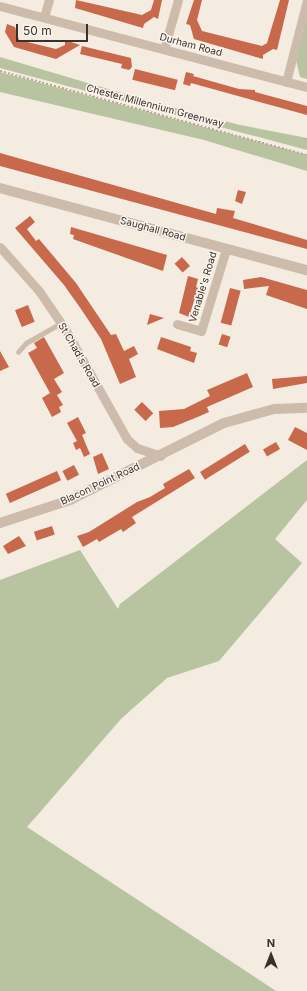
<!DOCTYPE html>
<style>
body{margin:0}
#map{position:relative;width:307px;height:991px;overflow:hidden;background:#f4ebe1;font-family:Inter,sans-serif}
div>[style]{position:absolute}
.green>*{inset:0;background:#b8c4a0}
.building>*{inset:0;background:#c8694b;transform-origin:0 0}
.path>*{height:1.5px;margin-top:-0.75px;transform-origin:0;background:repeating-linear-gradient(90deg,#b9a596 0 2px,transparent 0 4px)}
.service>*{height:4.5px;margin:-2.25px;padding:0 2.25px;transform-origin:2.25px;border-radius:2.25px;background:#cdbbac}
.minor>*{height:9px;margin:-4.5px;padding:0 4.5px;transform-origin:4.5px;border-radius:4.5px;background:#cdbbac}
.tertiary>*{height:10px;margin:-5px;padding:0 5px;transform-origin:5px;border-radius:5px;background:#cdbbac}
span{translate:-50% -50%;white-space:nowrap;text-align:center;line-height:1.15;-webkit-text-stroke:3px #fbf5ee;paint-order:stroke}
.street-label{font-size:10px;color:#3b302b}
.north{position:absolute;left:251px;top:935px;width:40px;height:40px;-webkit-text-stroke:3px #fbf5ee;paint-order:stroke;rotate:0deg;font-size:11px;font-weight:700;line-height:16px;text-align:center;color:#3b302b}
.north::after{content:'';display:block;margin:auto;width:14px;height:18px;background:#3b302b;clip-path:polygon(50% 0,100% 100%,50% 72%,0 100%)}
.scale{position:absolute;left:16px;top:24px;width:72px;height:18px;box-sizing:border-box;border:2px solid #3b302b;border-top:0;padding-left:5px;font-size:12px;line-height:14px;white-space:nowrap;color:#3b302b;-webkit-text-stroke:3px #fbf5ee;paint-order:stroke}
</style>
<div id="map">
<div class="green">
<div style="clip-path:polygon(307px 11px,307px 79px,300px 77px,296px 60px)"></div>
<div style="clip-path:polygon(0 57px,152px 102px,240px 125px,307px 138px,307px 150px,0 68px)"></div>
<div style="clip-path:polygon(0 72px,307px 155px,307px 171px,204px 140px,0 92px)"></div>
<div style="clip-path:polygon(307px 460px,307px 500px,275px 539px,302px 563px,219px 661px,167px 678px,121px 719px,27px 827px,276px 991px,0 991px,0 580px,80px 550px,118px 609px,120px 604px)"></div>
</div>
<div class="building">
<div style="clip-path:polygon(76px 0,142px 15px,151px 10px,154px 0,162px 0,158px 19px,154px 17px,144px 24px,143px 28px,75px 8px)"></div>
<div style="clip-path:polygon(194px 0,202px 0,197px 20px,202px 31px,262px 46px,267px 43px,280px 0,289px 0,277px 50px,273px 49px,263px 55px,263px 59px,194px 39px,190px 25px,186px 24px)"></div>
<div style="clip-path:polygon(7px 24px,15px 27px,19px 40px,56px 49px,65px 45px,65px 40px,80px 45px,56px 59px,14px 47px,5px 32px)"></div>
<div style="clip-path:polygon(82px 46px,131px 58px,132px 67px,129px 70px,121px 68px,122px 64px,80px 54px)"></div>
<div style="left:135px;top:69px;width:44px;height:11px;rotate:14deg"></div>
<div style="clip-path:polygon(186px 72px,194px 74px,193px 76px,239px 89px,255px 90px,255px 92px,307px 106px,307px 115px,191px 83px,190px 86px,183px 84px)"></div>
<div style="clip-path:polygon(0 153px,216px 214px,217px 208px,235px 211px,233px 218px,307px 240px,307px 249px,0 166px)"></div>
<div style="clip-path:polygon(238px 190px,246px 192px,242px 204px,235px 201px)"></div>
<div style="clip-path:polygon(30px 216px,35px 222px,27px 229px,36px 241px,39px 239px,76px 283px,111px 335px,116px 334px,124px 351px,134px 346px,138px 354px,129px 359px,136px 377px,120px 384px,101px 339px,81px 309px,64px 285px,15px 228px)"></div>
<div style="clip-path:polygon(71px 227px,167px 255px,163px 271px,73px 239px,74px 235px,70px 234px)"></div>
<div style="left:182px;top:257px;width:12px;height:10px;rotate:48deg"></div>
<div style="clip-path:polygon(188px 276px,198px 279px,196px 287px,198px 288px,189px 317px,179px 313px)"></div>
<div style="clip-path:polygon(261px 277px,307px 290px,307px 309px,266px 295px,269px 286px,244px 289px,243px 280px)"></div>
<div style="left:230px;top:288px;width:11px;height:36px;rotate:15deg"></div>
<div style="left:28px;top:305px;width:18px;height:14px;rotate:68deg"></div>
<div style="clip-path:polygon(150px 314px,164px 318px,147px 325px)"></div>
<div style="left:222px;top:334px;width:9px;height:11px;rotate:18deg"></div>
<div style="clip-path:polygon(44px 337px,64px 373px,54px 379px,62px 392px,57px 395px,63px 405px,59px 407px,61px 412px,52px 417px,42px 398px,50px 393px,28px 353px,37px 348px,34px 343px)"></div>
<div style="clip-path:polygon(161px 337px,191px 347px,190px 351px,197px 353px,194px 363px,157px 349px)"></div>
<div style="clip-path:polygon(0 351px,9px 367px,0 371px)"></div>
<div style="clip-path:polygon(247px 373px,253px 387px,207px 407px,209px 412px,200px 416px,173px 427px,160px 428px,159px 411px,184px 409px,210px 396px,207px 390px)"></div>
<div style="clip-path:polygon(307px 376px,307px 383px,273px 389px,272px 379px)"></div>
<div style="left:142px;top:402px;width:16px;height:11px;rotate:45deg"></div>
<div style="clip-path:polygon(78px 417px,86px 433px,82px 435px,90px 454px,84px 457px,80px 448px,76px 450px,73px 443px,77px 441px,67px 423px)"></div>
<div style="clip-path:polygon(295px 427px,307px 433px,307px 450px,288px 440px)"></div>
<div style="left:276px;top:442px;width:8px;height:15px;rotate:60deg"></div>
<div style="left:245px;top:444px;width:9px;height:53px;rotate:58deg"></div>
<div style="clip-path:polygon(102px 453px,109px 469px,98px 474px,93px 457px)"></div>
<div style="left:74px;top:465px;width:11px;height:13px;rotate:63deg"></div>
<div style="clip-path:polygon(189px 469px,195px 478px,132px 517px,136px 523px,123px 532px,121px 529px,99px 542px,97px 539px,83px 547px,77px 536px,89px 532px,137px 502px,150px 497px,165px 488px,163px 484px)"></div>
<div style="left:57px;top:471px;width:10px;height:56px;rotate:66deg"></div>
<div style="left:52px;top:526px;width:9px;height:19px;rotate:72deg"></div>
<div style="clip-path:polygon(19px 536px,26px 546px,8px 554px,3px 546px)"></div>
</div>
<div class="path">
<div style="left:0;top:71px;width:318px;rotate:15.3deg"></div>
</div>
<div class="service">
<div style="left:18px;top:352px;width:12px;rotate:-48deg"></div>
<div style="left:26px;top:343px;width:40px;rotate:-29.7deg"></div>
</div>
<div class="minor">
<div style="left:0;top:6px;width:318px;rotate:14.8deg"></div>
<div style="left:44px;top:17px;width:18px;rotate:-74deg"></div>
<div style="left:164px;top:49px;width:51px;rotate:-74.1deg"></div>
<div style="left:286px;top:82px;width:85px;rotate:-75.6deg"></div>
<div style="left:0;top:247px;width:59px;rotate:48.4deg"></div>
<div style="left:39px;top:291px;width:46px;rotate:55.6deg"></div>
<div style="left:65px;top:329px;width:126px;rotate:60.6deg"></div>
<div style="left:127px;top:439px;width:13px;rotate:42deg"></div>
<div style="left:137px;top:448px;width:25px;rotate:18deg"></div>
<div style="left:177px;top:324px;width:25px;rotate:16deg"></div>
<div style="left:201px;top:331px;width:86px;rotate:-73deg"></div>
</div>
<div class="tertiary">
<div style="left:0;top:188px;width:318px;rotate:15deg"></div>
<div style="left:0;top:523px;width:74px;rotate:-18.2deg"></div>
<div style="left:70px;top:500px;width:172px;rotate:-26.6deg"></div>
<div style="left:224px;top:423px;width:52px;rotate:-15.6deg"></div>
<div style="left:274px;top:409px;width:33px;rotate:-2deg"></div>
</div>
<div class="street-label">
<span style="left:191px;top:45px;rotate:15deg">Durham Road</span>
<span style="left:155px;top:106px;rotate:15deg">Chester Millennium Greenway</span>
<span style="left:153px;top:229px;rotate:15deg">Saughall Road</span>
<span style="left:203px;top:287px;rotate:-73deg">Venable's Road</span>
<span style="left:79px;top:355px;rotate:60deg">St Chad's Road</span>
<span style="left:100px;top:484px;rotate:-25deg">Blacon Point Road</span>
</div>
<div class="north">N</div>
<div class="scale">50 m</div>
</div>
